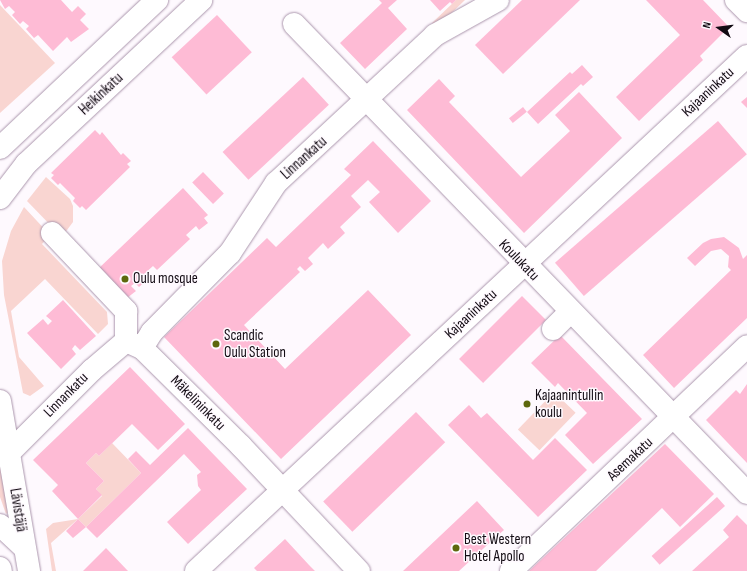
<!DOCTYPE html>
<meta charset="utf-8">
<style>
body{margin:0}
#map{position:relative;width:747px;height:571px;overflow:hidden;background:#fef9fe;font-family:"Sofia Sans Condensed",sans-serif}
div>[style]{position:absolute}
.green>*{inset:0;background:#f9d5d1;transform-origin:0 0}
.building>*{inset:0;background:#febbd5;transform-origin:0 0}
.roads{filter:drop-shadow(0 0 1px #ab96ad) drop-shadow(0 0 1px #ab96ad)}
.minor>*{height:22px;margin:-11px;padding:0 11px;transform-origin:11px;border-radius:11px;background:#fff}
.major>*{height:22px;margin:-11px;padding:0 11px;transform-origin:11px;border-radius:11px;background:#fff}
.dots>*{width:11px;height:11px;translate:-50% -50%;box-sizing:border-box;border:2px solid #fef9fe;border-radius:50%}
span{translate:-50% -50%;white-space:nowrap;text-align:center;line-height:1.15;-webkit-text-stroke:3px #fef9fe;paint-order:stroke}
.street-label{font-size:15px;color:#120b13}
.poi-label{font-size:15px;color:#120b13}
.left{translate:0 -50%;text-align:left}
.north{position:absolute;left:699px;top:8px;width:40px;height:40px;-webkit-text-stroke:3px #fef9fe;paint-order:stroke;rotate:284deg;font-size:11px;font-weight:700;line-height:16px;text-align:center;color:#120b13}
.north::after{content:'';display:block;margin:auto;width:14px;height:18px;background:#120b13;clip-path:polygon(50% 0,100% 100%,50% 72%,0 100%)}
</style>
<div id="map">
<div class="green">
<div style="clip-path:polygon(456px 0,465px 0,437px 27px,432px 23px)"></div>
<div style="clip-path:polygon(0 5px,55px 63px,0 113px)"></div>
<div style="clip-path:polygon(46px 177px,70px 199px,73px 206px,73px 222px,64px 234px,57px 232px,27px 201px)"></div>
<div style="clip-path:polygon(24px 207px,50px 235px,42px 244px,107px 312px,108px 324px,98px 334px,45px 279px,11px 311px,19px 357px,44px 386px,30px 396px,23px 393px,4px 295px,2px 261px,11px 231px)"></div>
<div style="left:554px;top:392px;width:30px;height:52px;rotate:44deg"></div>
<div style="clip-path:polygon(112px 443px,141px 473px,86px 527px,78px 519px,51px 543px,56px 571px,52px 571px,46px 529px,53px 523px,78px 519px,102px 496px,96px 489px,104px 481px,86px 463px,96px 453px,99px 456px)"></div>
<div style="clip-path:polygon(0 465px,9px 511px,6px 514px,0 497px)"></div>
</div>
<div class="building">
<div style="clip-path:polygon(0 0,61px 0,72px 12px,78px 6px,86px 14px,80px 20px,89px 29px,71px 42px,67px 37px,53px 51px,38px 35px,34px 38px,26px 29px,29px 26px,23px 21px,20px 24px,12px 15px,15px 12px,9px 6px,5px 9px)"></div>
<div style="clip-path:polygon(379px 0,397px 0,388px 8px,407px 29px,365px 69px,340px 43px,382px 3px)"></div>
<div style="clip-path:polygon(430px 0,456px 0,452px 4px,450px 2px,440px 11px)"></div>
<div style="clip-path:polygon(522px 0,580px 0,503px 74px,475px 45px)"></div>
<div style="clip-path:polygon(646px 0,703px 0,729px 27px,700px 56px,703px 60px,639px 121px,616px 97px,680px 35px)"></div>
<div style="left:217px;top:15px;width:51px;height:62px;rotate:47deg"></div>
<div style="clip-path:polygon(582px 65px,593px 77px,583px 86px,581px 84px,538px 124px,527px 112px,570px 72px,572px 74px)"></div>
<div style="left:303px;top:77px;width:38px;height:110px;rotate:47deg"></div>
<div style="clip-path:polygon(439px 79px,455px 96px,449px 102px,521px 177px,570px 131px,555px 115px,579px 92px,622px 138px,524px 233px,407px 110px)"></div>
<div style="clip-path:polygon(747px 97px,747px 108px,741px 102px)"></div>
<div style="left:523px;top:107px;width:6px;height:18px;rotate:51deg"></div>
<div style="left:718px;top:121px;width:44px;height:216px;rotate:49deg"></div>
<div style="clip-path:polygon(95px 130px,100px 135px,102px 132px,121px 155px,123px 153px,131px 161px,127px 164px,130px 167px,86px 210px,82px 206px,80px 208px,73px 201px,75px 198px,60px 183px,58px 185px,51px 178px,54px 175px,51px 173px)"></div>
<div style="clip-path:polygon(373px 141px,431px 201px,398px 233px,369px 202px,380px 192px,368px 180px,351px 196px,361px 207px,340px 227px,345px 233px,328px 249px,323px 243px,308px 258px,313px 264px,305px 271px,300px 266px,297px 269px,300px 272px,244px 325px,285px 369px,368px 290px,411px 335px,281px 459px,164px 337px,267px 238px,276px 247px,351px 175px,344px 169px)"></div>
<div style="left:203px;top:172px;width:30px;height:15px;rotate:46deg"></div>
<div style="clip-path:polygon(183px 188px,208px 215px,204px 218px,208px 223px,199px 230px,196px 226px,186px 235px,190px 239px,157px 270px,153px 266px,143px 275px,147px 280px,139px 287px,135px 283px,131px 286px,136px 291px,127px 298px,98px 269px)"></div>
<div style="clip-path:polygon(724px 237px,739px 248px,743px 259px,747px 255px,747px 318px,674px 388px,643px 355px,731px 270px,728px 267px,729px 256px,721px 249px,711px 251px,695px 266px,687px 258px,703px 243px,711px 239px)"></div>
<div style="left:522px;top:296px;width:34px;height:89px;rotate:45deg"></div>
<div style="clip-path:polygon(63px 300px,96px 336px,80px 350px,75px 345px,72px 349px,76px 354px,61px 369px,27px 333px,43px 319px,48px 325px,52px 321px,46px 316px)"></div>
<div style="clip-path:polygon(560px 335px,642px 419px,593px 464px,565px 435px,587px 413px,558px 383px,555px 387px,531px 363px)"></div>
<div style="clip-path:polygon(130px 367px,185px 424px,158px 450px,132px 424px,99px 456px,96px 453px,86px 463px,104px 481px,96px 489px,102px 495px,78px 519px,86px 527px,73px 538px,66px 531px,78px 519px,52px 491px,58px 485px,33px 460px)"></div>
<div style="clip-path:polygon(747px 384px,747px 463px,706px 420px,736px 390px,740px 394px)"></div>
<div style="clip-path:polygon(469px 405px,481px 418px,487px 413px,533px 460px,555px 438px,587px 470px,538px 517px,448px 425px)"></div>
<div style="left:416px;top:412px;width:42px;height:129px;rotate:46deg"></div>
<div style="clip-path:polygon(188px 428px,247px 489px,188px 544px,167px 522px,201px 490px,198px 486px,197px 475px,201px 472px,184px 454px,97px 538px,86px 527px,141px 473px,128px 459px,136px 451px,150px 465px)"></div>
<div style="clip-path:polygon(665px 444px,714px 494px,680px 527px,662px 508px,596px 571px,529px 571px)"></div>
<div style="left:717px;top:497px;width:12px;height:88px;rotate:48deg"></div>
<div style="clip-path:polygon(477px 501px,504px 530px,497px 536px,459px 571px,403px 571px)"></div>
<div style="clip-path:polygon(737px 515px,747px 525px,747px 571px,692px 571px,729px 537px,723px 530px)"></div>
<div style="clip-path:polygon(285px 539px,309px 565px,315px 571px,257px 571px,254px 568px)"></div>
<div style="clip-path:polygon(106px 548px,128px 571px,83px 571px)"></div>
</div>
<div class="roads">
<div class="minor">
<div style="left:736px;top:0;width:16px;rotate:45deg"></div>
<div style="left:294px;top:24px;width:652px;rotate:45.99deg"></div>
<div style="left:52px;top:233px;width:108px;rotate:46.5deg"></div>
<div style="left:126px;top:311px;width:30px;rotate:90deg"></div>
<div style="left:553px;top:329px;width:24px;rotate:-45deg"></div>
<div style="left:126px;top:341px;width:17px;rotate:24deg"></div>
<div style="left:142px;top:348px;width:139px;rotate:44.7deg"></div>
<div style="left:241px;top:446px;width:172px;rotate:46.7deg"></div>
<div style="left:142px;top:348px;width:19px;rotate:-58deg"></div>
<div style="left:152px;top:332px;width:111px;rotate:-45.4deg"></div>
<div style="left:230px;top:253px;width:84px;rotate:-56.7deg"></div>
<div style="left:276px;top:183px;width:217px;rotate:-42.9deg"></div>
<div style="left:435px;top:35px;width:72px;rotate:-29.1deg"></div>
<div style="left:9px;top:453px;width:117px;rotate:-45deg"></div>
<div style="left:92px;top:370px;width:45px;rotate:-40.5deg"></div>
<div style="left:196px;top:571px;width:754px;rotate:-43.07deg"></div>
<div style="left:511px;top:571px;width:326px;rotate:-43.6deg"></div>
</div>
<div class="major">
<div style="left:0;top:148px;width:216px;rotate:-43.3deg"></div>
<div style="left:0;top:198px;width:43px;rotate:-52.6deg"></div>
<div style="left:26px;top:164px;width:240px;rotate:-43.1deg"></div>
<div style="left:0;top:401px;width:172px;rotate:80.3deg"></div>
<div style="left:0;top:525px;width:33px;rotate:43deg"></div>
<div style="left:0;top:568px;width:3px;rotate:72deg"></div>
</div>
</div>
<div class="dots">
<div style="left:125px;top:279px;background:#5d680d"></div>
<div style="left:216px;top:344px;background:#5d680d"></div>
<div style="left:527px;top:404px;background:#5d680d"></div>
<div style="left:456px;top:548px;background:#5d680d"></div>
</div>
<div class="street-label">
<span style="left:708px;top:92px;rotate:-43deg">Kajaaninkatu</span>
<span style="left:101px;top:94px;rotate:-43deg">Heikinkatu</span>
<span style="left:304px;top:158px;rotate:-42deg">Linnankatu</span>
<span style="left:519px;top:260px;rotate:46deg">Koulukatu</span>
<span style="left:471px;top:314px;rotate:-43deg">Kajaaninkatu</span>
<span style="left:66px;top:395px;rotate:-45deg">Linnankatu</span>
<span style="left:198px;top:403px;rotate:45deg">Mäkelininkatu</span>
<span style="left:630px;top:459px;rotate:-43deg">Asemakatu</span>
<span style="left:18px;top:510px;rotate:81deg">Lävistäjä</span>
</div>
<div class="poi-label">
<span class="left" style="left:133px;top:279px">Oulu mosque</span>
<span class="left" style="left:224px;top:344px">Scandic<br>Oulu Station</span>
<span class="left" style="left:535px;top:404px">Kajaanintullin<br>koulu</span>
<span class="left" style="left:464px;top:548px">Best Western<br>Hotel Apollo</span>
</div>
<div class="north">N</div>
</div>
